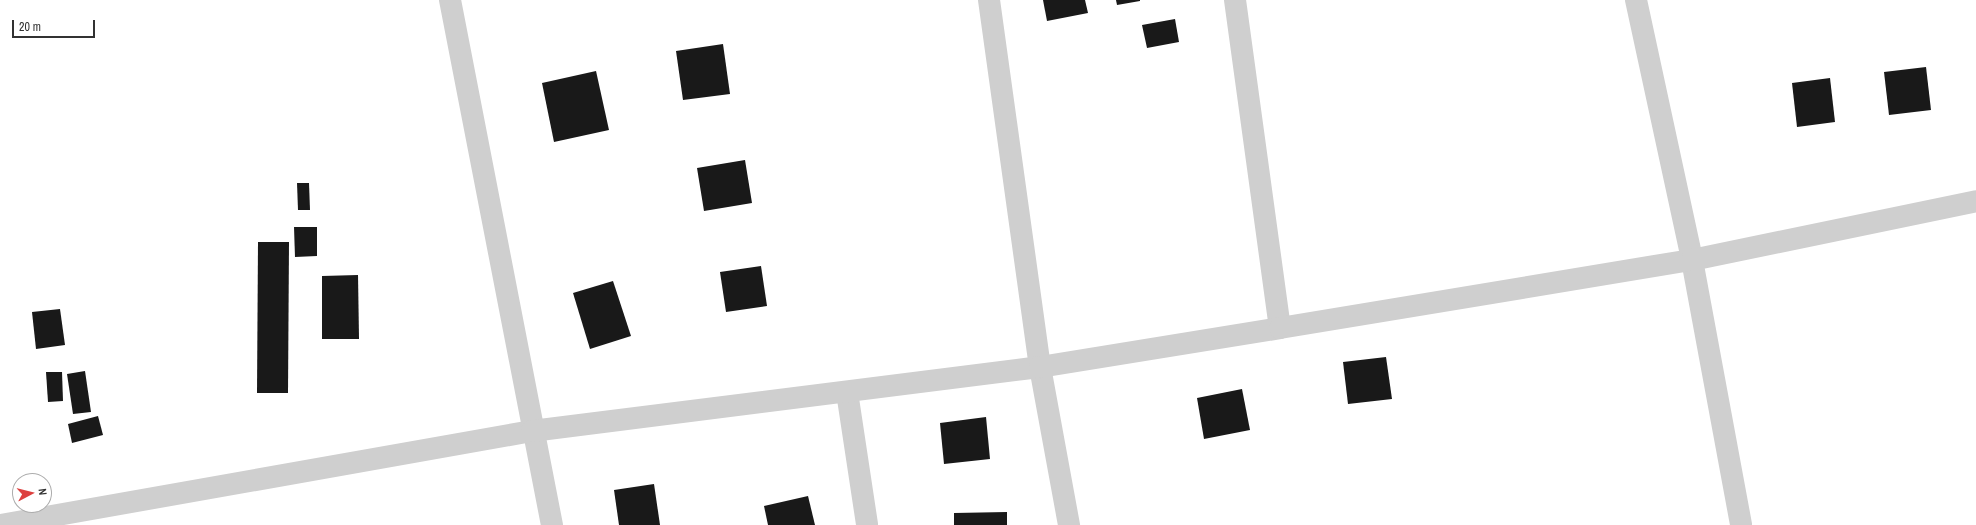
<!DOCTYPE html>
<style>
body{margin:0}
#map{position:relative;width:1976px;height:525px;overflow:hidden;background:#fff;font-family:"Archivo Narrow",sans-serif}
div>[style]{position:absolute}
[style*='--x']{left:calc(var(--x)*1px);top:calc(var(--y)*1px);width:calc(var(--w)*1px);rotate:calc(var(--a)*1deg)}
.building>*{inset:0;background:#191919}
.minor>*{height:22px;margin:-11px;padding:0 11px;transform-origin:11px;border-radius:11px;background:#cfcfcf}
span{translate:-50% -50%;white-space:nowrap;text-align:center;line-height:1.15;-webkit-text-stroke:4px #fff;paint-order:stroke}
.north{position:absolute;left:12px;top:473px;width:40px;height:40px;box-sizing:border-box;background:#fff;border:1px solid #adadad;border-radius:50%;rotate:83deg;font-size:11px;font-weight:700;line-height:16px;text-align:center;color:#323232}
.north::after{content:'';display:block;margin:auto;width:14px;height:18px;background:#dd403f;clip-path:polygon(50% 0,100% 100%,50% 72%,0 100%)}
.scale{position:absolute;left:12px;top:20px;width:83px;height:18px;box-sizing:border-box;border:2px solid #323232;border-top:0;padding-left:5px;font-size:12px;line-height:14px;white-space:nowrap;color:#323232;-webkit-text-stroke:3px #fff;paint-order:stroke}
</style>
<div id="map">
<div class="building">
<div style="clip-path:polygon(1043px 0,1085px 0,1088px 13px,1047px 21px)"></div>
<div style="clip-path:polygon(1116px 0,1140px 0,1140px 1px,1117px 5px)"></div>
<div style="clip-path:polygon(1175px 19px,1179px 42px,1147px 48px,1142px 25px)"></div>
<div style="clip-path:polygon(723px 44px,730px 94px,683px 100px,676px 51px)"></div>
<div style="clip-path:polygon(1926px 67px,1931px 110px,1889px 115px,1884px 72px)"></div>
<div style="clip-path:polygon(596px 71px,609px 130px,554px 142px,542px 83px)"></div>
<div style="clip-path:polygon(1830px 78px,1835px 122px,1797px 127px,1792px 83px)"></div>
<div style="clip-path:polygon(745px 160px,752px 203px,704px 211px,697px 168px)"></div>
<div style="clip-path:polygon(297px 183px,309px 183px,310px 210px,298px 210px)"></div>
<div style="clip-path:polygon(294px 227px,317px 227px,317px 256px,295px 257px)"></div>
<div style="clip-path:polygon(258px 242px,289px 242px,288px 393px,257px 393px)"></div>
<div style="clip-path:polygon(761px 266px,767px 306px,726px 312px,720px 272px)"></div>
<div style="clip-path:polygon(358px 275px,359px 339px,322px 339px,322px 276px)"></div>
<div style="clip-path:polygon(613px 281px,631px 336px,590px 349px,573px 293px)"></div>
<div style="clip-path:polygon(60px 309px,65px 345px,36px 349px,32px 312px)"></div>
<div style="clip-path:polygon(1386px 357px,1392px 399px,1348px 404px,1343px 362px)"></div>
<div style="clip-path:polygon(85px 371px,91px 412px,73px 414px,67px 374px)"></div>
<div style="clip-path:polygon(46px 372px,62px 372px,63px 401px,48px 402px)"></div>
<div style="clip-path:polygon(1242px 389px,1250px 430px,1204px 439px,1197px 398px)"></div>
<div style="clip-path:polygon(98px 416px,103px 435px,72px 443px,68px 424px)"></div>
<div style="clip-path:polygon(986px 417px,990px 459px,944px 464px,940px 423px)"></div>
<div style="clip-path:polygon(654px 484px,660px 525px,619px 525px,614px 490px)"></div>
<div style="clip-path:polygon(808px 496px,815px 525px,768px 525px,764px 506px)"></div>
<div style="clip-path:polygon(1007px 512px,1007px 525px,954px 525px,954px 513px)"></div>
</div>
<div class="minor">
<div style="--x:450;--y:0;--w:535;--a:79.01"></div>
<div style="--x:989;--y:0;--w:371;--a:82.1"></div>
<div style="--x:1040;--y:367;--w:161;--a:79.6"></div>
<div style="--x:1235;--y:0;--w:331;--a:82.2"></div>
<div style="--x:1636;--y:0;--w:266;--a:77.8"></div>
<div style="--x:1692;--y:260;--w:269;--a:79.5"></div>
<div style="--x:847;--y:392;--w:134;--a:81.4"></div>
<div style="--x:1;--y:525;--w:539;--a:-10.04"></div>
<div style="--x:532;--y:431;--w:512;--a:-7.18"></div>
<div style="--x:1040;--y:367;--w:243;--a:-9.2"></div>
<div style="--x:1280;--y:328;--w:418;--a:-9.4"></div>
<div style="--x:1692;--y:260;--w:290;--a:-11.7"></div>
</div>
<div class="north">N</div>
<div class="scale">20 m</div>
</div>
